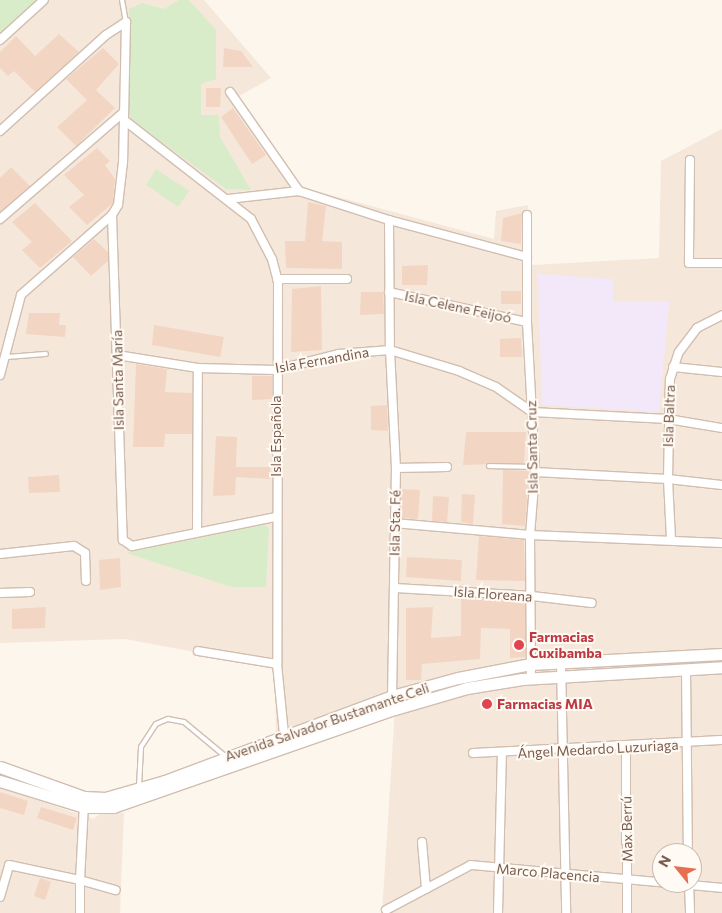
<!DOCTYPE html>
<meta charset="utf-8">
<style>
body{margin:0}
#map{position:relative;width:722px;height:913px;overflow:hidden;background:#fdf6ec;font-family:Commissioner,sans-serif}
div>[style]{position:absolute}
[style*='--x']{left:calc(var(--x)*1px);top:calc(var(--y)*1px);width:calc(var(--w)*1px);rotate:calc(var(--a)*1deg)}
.residential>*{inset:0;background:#f5e8da}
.education>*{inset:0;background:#f3e8fa}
.green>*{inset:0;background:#d8ecc9}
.building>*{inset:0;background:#f3d5c3}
.roads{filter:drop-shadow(1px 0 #d1beb0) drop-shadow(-1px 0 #d1beb0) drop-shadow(0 1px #d1beb0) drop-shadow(0 -1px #d1beb0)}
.lane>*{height:4px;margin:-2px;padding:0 2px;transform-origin:2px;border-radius:2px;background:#fff}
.street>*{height:8px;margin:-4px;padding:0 4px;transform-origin:4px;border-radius:4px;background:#fff}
.secondary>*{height:11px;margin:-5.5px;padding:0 5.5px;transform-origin:5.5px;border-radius:5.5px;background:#fff}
.dots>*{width:14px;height:14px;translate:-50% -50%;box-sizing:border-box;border:2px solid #fffaf3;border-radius:50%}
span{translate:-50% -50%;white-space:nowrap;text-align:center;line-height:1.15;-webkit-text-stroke:4px #fffaf3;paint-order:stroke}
.street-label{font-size:14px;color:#7a5c4d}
.health-label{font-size:14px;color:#be3a42;font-weight:700}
.left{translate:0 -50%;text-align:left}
.north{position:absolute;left:652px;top:843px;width:50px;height:50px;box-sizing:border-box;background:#fffaf3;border:1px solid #cabbb1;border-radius:50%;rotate:299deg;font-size:14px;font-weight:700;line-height:20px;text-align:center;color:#7a5c4d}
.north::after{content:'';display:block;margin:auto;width:18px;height:22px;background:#e76f51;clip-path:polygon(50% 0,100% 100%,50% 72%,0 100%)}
</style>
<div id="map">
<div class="residential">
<div style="clip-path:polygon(evenodd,44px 0,204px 0,271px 78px,234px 99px,297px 186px,494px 239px,496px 211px,528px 205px,532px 265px,659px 258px,661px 161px,722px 129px,722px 913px,382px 913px,395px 709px,276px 746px,275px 667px,125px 639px,0 643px,0 41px,44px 0,662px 853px,692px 853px,692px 883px,662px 883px,662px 853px)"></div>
<div style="clip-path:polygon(0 787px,93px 819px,101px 813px,124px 813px,120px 913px,0 913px)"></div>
</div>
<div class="education">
<div style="clip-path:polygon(538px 274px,613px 279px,613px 301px,669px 302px,659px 412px,542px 405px)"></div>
</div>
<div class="green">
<div style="clip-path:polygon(0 0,44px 0,0 40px)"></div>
<div style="clip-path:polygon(179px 0,189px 0,216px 30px,216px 79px,201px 84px,201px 115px,219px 115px,220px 137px,251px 190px,226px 189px,126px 116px,129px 9px,142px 3px,164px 9px)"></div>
<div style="clip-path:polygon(156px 169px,189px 191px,178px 207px,146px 185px)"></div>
<div style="clip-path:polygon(264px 525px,269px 528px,266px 587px,232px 587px,126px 553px)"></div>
</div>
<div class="building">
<div style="clip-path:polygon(59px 34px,79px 52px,35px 92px,14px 71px,8px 76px,0 68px,0 52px,16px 36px,35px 56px)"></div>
<div style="clip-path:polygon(103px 48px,119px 64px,96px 90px,115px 108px,76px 146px,57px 127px,87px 100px,66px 79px)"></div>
<div style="clip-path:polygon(224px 48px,241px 51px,253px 67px,223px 67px)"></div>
<div style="clip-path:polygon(206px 88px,221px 88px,220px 107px,206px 107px)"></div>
<div style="clip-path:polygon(233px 108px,266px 155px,252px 164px,221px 117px)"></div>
<div style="clip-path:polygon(97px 148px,110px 161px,105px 165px,115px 179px,113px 203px,87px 225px,69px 207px,84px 195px,64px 175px)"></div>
<div style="clip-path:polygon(11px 167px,30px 186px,0 212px,0 178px)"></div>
<div style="clip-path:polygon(308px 202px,326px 206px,322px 241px,342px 242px,342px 269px,286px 268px,285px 241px,305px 241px)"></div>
<div style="clip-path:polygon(35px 203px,72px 241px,40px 268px,22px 250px,32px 242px,12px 222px)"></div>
<div style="clip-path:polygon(522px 213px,521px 244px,501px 241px,503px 218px)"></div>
<div style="clip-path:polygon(94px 239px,108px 252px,108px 261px,91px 276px,73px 257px)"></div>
<div style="clip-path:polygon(428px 265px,427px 285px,402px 285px,402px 266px)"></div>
<div style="clip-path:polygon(321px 286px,322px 350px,291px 352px,292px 289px)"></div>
<div style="clip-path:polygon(501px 291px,521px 291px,521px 304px,501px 304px)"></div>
<div style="clip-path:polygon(361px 292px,383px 292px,384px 314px,360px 315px)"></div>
<div style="clip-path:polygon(29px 313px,60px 313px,59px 325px,66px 325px,65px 337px,26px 334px)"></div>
<div style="clip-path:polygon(154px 325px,224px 337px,220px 357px,152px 345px)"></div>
<div style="clip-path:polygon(521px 338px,522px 357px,500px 357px,500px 339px)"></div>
<div style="clip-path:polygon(136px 364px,167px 369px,165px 392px,192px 393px,192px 434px,165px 434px,164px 447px,133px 447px)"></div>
<div style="clip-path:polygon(252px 376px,272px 376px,272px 399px,252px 400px)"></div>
<div style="clip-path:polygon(387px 405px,388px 431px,371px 430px,371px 406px)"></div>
<div style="clip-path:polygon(466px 432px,526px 432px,524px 463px,463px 465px)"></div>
<div style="clip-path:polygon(216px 436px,237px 437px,236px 467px,270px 467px,270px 479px,236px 477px,235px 495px,213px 496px)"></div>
<div style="clip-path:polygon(503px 470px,529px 471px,525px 526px,502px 524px)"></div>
<div style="clip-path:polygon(59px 475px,60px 492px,29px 493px,28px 477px)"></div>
<div style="clip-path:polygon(401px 489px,420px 490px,418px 519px,401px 518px)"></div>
<div style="clip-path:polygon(462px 494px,475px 495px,473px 524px,461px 522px)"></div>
<div style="clip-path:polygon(433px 496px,449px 497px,447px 522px,432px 521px)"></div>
<div style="clip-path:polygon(479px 536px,524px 540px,525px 581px,476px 580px)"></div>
<div style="clip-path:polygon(407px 557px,462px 560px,461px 581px,406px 577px)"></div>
<div style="clip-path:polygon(120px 558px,121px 587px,100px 590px,99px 560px)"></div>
<div style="clip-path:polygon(461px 598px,525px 601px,525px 657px,510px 658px,510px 629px,481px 628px,480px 659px,422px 664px,421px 680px,406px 680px,406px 608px,433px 607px,431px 638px,461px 636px)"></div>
<div style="clip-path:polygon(46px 607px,45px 628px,12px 629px,12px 609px)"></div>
<div style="clip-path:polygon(0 792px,28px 801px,24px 815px,0 808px)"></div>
<div style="clip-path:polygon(41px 807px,77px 818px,73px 830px,37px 818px)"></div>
<div style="clip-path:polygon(40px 878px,51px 882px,45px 900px,34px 896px)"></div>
</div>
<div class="roads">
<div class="lane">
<div style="--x:122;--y:0;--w:22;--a:80"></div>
<div style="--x:6;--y:357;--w:40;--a:-4.3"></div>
<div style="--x:489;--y:466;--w:45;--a:1.3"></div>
<div style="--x:139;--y:787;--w:40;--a:-87.1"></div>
<div style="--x:141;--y:747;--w:27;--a:-57"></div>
<div style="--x:156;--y:724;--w:13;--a:-23"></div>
<div style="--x:168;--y:719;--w:16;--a:11"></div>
<div style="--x:184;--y:722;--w:53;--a:39.7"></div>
</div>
<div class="street">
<div style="--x:0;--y:40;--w:59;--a:-42.3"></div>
<div style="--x:230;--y:92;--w:121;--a:55.1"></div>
<div style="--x:124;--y:120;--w:161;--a:37.9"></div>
<div style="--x:251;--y:219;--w:45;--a:62.3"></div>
<div style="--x:272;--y:259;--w:24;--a:75"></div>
<div style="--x:278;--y:282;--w:382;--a:90.1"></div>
<div style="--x:277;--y:664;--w:70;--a:84.3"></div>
<div style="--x:0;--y:131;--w:143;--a:-42.2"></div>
<div style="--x:106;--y:35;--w:24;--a:-33"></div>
<div style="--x:126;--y:22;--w:140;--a:91.2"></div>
<div style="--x:123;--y:162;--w:43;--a:96.6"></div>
<div style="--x:118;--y:205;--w:12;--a:121"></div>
<div style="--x:112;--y:215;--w:121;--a:138.7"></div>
<div style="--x:21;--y:295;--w:83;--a:104.7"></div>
<div style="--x:690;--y:160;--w:103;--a:90.6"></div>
<div style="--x:689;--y:263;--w:33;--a:0"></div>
<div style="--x:228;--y:199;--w:71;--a:-6.4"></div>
<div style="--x:299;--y:191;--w:95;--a:17.9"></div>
<div style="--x:389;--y:220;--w:143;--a:15"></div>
<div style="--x:112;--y:215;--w:325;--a:88.1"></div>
<div style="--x:123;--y:540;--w:11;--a:34"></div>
<div style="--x:132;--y:546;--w:147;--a:-11.4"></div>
<div style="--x:527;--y:215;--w:107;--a:90"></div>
<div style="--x:527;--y:322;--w:150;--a:86.9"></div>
<div style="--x:535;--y:472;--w:63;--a:94.5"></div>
<div style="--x:530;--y:535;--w:143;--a:89.6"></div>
<div style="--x:0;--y:219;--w:162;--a:-40.8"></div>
<div style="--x:389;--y:220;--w:130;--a:89.6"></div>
<div style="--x:390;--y:350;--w:118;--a:87.1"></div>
<div style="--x:396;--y:468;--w:228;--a:91"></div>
<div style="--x:392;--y:696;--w:13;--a:77"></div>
<div style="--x:277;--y:279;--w:70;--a:0"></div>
<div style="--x:389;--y:292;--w:141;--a:12.3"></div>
<div style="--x:117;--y:355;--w:82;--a:9.1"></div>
<div style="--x:198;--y:368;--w:78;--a:1.5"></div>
<div style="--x:276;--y:370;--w:65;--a:-14.3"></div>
<div style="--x:339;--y:354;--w:51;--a:-4.5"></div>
<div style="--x:390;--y:350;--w:72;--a:16.9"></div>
<div style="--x:459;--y:371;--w:40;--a:23.4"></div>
<div style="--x:496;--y:387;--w:44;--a:34.8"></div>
<div style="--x:532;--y:412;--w:136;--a:2.9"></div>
<div style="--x:668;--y:419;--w:55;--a:9.5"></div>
<div style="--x:673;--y:367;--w:49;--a:5.8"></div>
<div style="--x:396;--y:468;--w:51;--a:-1.1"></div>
<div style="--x:535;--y:472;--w:133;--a:3"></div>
<div style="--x:668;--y:479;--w:54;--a:6.3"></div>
<div style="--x:394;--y:523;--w:137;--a:5"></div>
<div style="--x:530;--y:535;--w:192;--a:2.4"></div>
<div style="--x:197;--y:532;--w:164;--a:-89.7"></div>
<div style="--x:671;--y:539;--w:60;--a:-92.9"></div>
<div style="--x:668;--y:479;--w:100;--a:-88.9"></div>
<div style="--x:670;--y:379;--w:28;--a:-72"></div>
<div style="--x:679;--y:352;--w:30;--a:-53"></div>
<div style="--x:697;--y:328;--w:28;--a:-27"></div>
<div style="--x:0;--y:554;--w:74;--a:-6.2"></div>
<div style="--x:74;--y:546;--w:13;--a:32"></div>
<div style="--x:85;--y:553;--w:28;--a:88"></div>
<div style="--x:395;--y:588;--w:137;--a:3.3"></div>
<div style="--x:532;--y:596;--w:60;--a:6.7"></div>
<div style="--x:0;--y:593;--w:30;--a:-2"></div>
<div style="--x:198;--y:651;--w:80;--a:9.3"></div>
<div style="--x:561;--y:664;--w:249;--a:88.8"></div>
<div style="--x:686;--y:670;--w:183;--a:89.4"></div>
<div style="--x:626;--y:745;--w:168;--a:89.7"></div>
<div style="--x:473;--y:753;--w:249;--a:-3"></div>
<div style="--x:422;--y:842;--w:47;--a:85.1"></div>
<div style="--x:689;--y:883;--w:30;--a:88"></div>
<div style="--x:0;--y:897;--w:33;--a:-74"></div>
<div style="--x:9;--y:865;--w:73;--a:11.9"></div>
<div style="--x:80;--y:880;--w:77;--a:-87"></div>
<div style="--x:386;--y:910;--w:96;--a:-27.9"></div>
<div style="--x:471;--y:865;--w:252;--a:5.2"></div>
<div style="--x:80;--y:913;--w:33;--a:-90"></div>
<div style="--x:80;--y:880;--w:37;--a:16"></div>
<div style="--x:498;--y:913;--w:160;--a:-88.6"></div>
</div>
<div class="secondary">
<div style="--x:0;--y:767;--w:89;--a:19.7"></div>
<div style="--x:84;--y:797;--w:21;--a:3"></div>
<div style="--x:105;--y:798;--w:62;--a:-15.8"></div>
<div style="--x:165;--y:781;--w:242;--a:-20.5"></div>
<div style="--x:392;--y:696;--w:68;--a:-15.3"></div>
<div style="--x:458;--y:678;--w:74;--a:-10.9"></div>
<div style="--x:531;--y:664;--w:191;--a:-3"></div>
<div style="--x:0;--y:781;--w:88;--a:17.2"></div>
<div style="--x:84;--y:807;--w:29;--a:0"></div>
<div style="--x:113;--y:807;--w:299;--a:-19.2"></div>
<div style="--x:395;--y:709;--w:75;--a:-16.3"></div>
<div style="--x:467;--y:688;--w:56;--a:-9.3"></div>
<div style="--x:522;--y:679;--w:200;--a:-3.4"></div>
</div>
</div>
<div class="dots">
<div style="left:519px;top:645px;background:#e0444e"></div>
<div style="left:487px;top:704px;background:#e0444e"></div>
</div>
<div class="street-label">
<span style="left:458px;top:307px;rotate:12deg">Isla Celene Feijoó</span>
<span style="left:322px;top:360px;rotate:-10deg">Isla Fernandina</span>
<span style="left:118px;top:380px;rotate:-91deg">Isla Santa María</span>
<span style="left:669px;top:416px;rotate:-88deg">Isla Baltra</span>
<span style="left:276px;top:436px;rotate:-90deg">Isla Española</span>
<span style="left:532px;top:447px;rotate:-91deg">Isla Santa Cruz</span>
<span style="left:395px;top:523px;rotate:-89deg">Isla Sta. Fé</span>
<span style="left:493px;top:594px;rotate:4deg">Isla Floreana</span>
<span style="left:327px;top:722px;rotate:-19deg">Avenida Salvador Bustamante Celi</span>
<span style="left:598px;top:749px;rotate:-3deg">Ángel Medardo Luzuriaga</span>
<span style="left:627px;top:829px;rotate:-91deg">Max Berrú</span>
<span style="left:548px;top:873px;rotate:5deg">Marco Placencia</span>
</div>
<div class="health-label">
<span class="left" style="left:529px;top:645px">Farmacias<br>Cuxibamba</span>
<span class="left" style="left:497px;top:704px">Farmacias MIA</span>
</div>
<div class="north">N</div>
</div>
